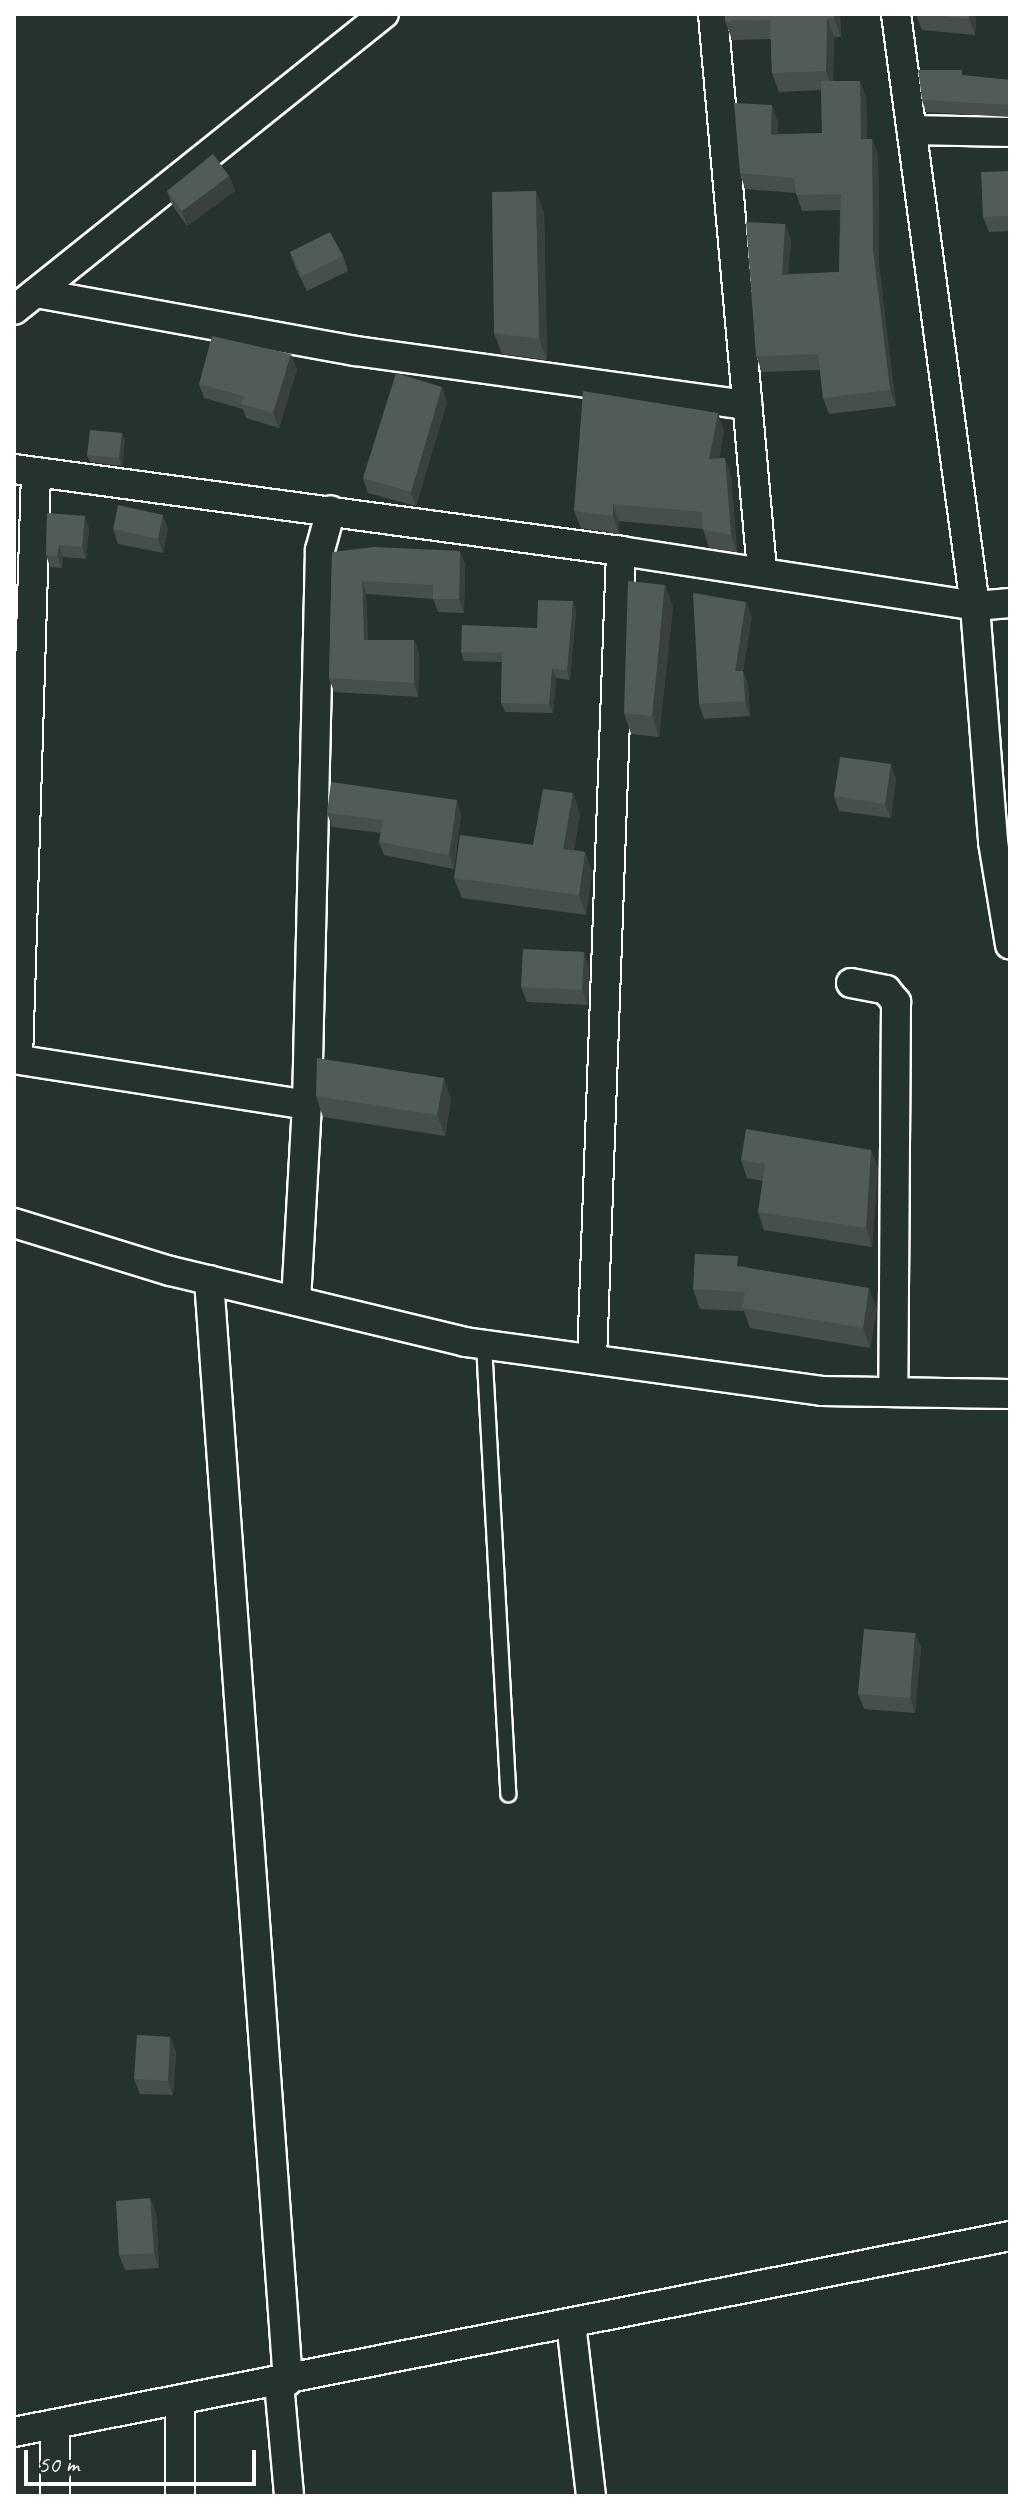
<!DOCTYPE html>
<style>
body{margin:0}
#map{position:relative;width:1024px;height:2510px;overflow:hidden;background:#26332d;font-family:Caveat,sans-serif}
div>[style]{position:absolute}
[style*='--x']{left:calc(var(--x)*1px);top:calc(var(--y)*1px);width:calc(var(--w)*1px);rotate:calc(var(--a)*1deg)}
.roads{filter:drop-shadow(2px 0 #fff) drop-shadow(-2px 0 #fff) drop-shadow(0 2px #fff) drop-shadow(0 -2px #fff)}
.lane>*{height:14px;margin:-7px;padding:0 7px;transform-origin:7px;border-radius:7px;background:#26332d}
.street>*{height:28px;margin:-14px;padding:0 14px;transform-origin:14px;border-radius:14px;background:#26332d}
.wall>*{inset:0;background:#464f4b}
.shaded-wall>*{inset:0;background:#39403d}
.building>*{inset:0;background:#515c57}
span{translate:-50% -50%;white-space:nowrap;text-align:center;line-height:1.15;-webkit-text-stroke:8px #26332d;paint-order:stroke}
.frame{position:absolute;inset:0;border:16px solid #fff;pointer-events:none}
.scale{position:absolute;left:24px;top:2450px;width:232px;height:36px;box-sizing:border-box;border:4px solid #fff;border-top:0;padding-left:10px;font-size:24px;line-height:28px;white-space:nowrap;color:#fff;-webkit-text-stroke:6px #26332d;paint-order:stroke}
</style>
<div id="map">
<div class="roads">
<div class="lane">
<div style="--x:484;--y:1344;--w:451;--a:86.9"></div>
</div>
<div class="street">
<div style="--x:713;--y:14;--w:559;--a:84.97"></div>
<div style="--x:896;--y:14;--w:597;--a:82.4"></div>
<div style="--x:975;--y:606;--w:237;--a:85.6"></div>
<div style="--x:993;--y:842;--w:104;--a:80.6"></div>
<div style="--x:912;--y:130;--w:98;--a:1.2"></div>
<div style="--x:36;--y:293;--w:325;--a:10.3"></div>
<div style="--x:356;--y:351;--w:395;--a:7.9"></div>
<div style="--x:14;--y:310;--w:474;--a:-38.7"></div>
<div style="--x:14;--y:469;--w:613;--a:7.69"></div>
<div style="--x:621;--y:551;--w:358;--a:8.8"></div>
<div style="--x:975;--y:606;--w:35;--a:-5"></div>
<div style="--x:851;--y:983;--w:36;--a:11"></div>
<div style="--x:886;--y:990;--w:16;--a:50"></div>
<div style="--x:896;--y:1002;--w:390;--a:90.4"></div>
<div style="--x:14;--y:1059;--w:297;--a:8.9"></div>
<div style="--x:18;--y:1059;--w:587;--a:-88.24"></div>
<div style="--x:14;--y:1223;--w:163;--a:17.1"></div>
<div style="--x:170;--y:1271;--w:303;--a:13.5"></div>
<div style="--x:465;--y:1342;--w:360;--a:7.8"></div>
<div style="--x:822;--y:1391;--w:188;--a:0.9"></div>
<div style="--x:209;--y:1280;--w:1104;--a:85.9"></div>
<div style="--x:296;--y:1301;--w:196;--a:-86.8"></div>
<div style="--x:307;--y:1105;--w:555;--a:-88.66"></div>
<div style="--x:320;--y:550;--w:41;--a:-74.6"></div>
<div style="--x:592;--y:1359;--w:809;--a:-87.94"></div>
<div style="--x:571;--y:2323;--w:174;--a:83.4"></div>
<div style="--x:279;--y:2383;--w:113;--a:84.9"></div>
<div style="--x:180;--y:2401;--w:95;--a:90"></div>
<div style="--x:14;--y:2432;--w:1015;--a:-11.13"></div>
<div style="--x:55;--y:2496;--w:72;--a:-90"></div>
</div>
</div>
<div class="wall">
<div style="clip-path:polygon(840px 14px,841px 37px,834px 37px,833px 81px,860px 81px,866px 97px,867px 139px,872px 139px,878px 155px,879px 266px,896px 406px,829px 414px,823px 398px,820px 370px,762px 372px,756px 356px,785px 224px,791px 240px,788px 274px,839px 272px,840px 210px,802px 211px,796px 193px,745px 189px,740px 173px,778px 121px,777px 134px,822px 133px,821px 90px,779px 92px,772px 73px,771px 39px,732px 40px,725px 21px)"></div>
<div style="clip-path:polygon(916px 14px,976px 14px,975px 35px,922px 30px)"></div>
<div style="clip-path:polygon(964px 76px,1010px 80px,1010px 117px,926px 112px,922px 100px)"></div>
<div style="clip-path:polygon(1010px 171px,1010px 231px,989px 232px,983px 217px)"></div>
<div style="clip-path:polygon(229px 176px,235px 191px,187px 226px,172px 205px,167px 191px)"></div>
<div style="clip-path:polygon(544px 212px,547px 360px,502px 354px,494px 333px)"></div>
<div style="clip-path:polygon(290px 252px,343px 256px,348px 271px,307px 291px,295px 267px)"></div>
<div style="clip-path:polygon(297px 369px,279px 428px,246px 418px,243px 409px,204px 398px,199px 384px)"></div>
<div style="clip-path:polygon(447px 402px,416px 506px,368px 493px,363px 478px)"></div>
<div style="clip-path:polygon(718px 413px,724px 431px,719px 458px,725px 458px,731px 475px,737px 552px,709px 548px,703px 529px,619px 521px,619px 534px,581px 528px,574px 511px)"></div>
<div style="clip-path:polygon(125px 440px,122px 466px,90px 462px,87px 455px)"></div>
<div style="clip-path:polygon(47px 513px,89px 528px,86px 559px,63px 557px,62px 568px,50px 567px,46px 555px)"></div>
<div style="clip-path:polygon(113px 529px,168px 529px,163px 553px,118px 544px)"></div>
<div style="clip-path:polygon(460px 551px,465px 564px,464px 613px,438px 612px,433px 599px,366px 594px,368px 640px,414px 640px,419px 654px,418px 697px,334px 692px,329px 678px,332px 552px)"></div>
<div style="clip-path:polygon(673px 606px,659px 737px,631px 734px,624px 713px)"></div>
<div style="clip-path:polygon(576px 611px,570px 680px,556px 678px,553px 713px,505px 712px,501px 703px,502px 662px,464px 661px,461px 652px,537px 628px)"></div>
<div style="clip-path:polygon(752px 617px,743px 671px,748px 685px,750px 716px,704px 719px,699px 704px)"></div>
<div style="clip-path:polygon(896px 779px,891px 818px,839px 811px,834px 796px)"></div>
<div style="clip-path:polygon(327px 813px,461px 814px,454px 869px,384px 855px,379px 842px,381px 833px,332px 827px)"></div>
<div style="clip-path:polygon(580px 813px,574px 850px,585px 852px,592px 872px,586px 915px,462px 898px,454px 878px,533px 845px)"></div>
<div style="clip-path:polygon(584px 952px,589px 967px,588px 1005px,527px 1002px,521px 987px)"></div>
<div style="clip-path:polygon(316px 1096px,451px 1099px,445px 1136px,323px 1117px)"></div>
<div style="clip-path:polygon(871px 1150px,878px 1168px,872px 1247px,764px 1230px,758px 1212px,763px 1181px,747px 1178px,741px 1160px)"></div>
<div style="clip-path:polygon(742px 1266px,877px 1308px,870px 1348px,750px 1328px,744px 1311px,700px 1309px,693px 1289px)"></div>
<div style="clip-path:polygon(915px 1633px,921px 1648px,915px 1713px,864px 1709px,858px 1694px)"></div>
<div style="clip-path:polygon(170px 2037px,176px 2052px,173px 2095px,140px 2094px,134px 2079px)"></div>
<div style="clip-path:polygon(150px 2198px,156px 2213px,159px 2268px,125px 2270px,119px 2255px)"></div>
</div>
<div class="shaded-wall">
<div style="clip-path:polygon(834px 14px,840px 14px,841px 37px,834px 18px)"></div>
<div style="clip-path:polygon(969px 14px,976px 14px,975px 35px,969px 19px)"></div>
<div style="clip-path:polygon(827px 18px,834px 37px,833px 90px,826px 71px)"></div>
<div style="clip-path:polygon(860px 81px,866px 97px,867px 155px,861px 139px)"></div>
<div style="clip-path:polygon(772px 105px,778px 121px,777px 151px,771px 135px)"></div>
<div style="clip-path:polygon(872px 139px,878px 155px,879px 266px,896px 406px,890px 390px,873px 250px)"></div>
<div style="clip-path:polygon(229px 176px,235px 191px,187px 226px,182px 211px)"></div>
<div style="clip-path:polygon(536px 191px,544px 212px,547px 360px,539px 339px)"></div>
<div style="clip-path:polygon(785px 224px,791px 240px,787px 291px,782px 275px)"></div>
<div style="clip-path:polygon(291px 354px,297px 369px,279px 428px,273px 413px)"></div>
<div style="clip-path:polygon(442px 387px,447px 402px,416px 506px,411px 492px)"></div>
<div style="clip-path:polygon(718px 413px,724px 431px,716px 476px,709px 459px)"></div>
<div style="clip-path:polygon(122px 433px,125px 440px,122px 466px,119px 458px)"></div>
<div style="clip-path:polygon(725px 458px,731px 475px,737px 552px,731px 535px)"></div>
<div style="clip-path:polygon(613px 504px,619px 521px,619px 534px,613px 516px)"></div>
<div style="clip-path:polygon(163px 515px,168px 529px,163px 553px,158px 539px)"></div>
<div style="clip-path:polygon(85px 516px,89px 528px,86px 559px,82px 547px)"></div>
<div style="clip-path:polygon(59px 545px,63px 557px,62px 568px,57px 556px)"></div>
<div style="clip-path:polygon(460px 551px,465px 564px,464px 613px,459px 599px)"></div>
<div style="clip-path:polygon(362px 581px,366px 594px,369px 654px,364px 640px)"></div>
<div style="clip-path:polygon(665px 585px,673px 606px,659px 737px,652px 716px)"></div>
<div style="clip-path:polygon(573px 601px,576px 611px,570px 680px,567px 670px)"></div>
<div style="clip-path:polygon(746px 602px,752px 617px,741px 686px,735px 671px)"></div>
<div style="clip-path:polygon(414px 640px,419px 654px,418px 697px,414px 683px)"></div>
<div style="clip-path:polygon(552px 669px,556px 678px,553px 713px,549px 704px)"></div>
<div style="clip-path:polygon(743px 671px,748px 685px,750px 716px,745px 701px)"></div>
<div style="clip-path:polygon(891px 764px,896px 779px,891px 818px,885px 804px)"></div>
<div style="clip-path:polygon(573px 793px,580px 813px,571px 869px,563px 849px)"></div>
<div style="clip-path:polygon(457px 800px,461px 814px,454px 869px,449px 855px)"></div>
<div style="clip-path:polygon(585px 852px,592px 872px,586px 915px,579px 895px)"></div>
<div style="clip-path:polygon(584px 952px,589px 967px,588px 1005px,582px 990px)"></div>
<div style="clip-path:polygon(444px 1078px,451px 1099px,445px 1136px,437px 1115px)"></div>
<div style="clip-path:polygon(871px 1150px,878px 1168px,872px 1247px,866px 1228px)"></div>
<div style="clip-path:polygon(869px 1288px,877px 1308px,870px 1348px,863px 1328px)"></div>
<div style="clip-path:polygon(915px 1633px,921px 1648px,915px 1713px,910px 1698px)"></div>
<div style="clip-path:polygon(170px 2037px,176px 2052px,173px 2095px,168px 2081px)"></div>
<div style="clip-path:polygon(150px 2198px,156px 2213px,159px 2268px,154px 2253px)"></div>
</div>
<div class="building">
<div style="clip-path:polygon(725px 14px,834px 14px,834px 18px,827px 18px,826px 71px,772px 73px,770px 20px,725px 21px)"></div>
<div style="clip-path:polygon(920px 14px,969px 14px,969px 19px)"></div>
<div style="clip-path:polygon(918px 70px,962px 70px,962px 75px,1010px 80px,1010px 105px,922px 100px)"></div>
<div style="clip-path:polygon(821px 81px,860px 81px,861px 139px,872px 139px,873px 250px,890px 390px,823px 398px,818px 354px,756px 356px,746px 222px,785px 224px,782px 275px,839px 272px,841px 194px,796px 195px,794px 178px,740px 173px,734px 103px,772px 105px,771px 135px,822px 133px)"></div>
<div style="clip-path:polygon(213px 154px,229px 176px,182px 211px,167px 191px)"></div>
<div style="clip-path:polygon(1010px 171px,1010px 216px,983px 217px,981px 172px)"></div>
<div style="clip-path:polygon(536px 191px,539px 339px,494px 333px,492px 192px)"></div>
<div style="clip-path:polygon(330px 232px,343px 256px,302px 276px,290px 252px)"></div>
<div style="clip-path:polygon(212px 336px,291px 354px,273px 413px,241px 404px,244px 396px,199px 384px)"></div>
<div style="clip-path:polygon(396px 373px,442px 387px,411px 492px,363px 478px)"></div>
<div style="clip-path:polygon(583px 391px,718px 413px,709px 459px,725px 458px,731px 535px,703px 530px,702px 512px,613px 504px,613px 516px,574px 511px)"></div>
<div style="clip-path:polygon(90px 430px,122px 433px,119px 458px,87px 455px)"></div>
<div style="clip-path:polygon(118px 505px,163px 515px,158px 539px,113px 529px)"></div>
<div style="clip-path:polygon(47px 513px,85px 516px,82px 547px,59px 545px,57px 556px,46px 555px)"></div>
<div style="clip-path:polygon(1008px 539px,1010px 539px,1010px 567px)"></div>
<div style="clip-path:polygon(374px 547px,460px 551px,459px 599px,433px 599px,433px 585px,362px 581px,364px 640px,414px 640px,414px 683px,329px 678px,332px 552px)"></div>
<div style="clip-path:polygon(628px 581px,665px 585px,652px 716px,624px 713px)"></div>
<div style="clip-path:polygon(693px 593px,746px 602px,735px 671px,743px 671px,745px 701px,699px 704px)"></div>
<div style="clip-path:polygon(538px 600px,573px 601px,567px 670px,552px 669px,549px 704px,501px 703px,502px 653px,461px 652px,462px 625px,537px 628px)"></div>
<div style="clip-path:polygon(840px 757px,891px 764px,885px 804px,834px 796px)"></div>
<div style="clip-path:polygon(331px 782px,457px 800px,449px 855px,379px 842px,383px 820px,327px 813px)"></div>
<div style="clip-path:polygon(543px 789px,573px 793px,563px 849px,585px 852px,579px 895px,454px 878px,460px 835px,533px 845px)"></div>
<div style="clip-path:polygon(523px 949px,584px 952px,582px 990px,521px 987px)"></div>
<div style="clip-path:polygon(317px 1058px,444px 1078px,437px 1115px,316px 1096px)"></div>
<div style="clip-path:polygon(746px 1129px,871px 1150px,866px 1228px,758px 1212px,765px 1164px,741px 1160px)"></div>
<div style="clip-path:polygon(695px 1254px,738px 1256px,737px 1266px,869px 1288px,863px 1328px,742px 1308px,745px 1292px,693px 1289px)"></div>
<div style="clip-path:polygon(864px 1629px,915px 1633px,910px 1698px,858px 1694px)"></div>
<div style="clip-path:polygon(137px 2035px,170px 2037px,168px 2081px,134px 2079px)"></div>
<div style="clip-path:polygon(150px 2198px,154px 2253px,119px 2255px,116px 2201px)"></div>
</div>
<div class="frame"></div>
<div class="scale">50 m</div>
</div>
